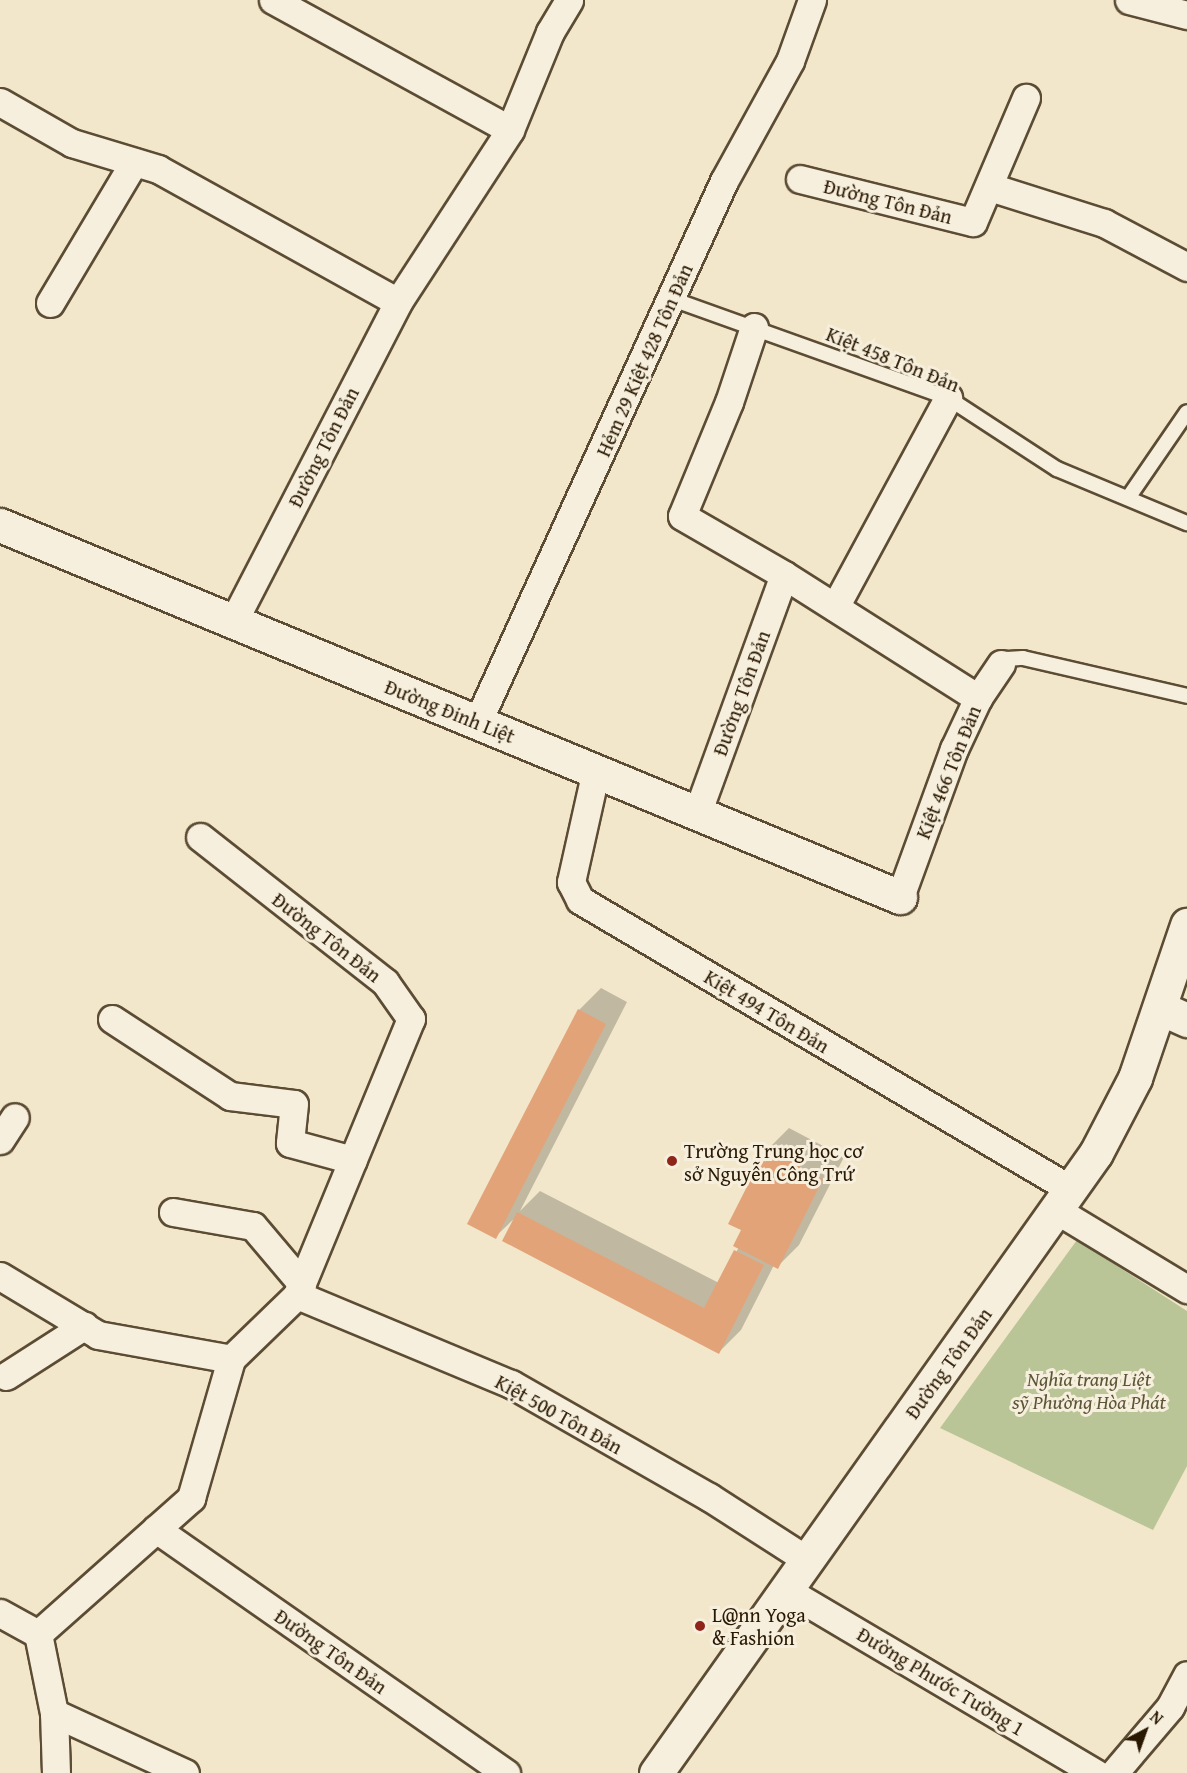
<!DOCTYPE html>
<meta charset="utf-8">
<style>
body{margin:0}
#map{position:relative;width:1187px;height:1773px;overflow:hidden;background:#f2e7ca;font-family:"Gentium Book Plus",serif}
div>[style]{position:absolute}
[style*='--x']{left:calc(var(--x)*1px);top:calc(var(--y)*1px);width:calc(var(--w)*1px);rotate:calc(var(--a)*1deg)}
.green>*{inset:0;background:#bac597}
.shadow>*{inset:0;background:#0003}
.building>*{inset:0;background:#e3a379}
.roads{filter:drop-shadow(2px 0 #5c4c34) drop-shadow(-2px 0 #5c4c34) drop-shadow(0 2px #5c4c34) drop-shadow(0 -2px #5c4c34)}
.service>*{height:14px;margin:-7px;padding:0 7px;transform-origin:7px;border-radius:7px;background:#f7efdd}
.minor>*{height:27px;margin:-13.5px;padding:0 13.5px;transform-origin:13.5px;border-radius:13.5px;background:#f7efdd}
.tertiary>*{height:33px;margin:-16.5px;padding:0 16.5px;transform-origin:16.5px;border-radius:16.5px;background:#f7efdd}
.dots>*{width:16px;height:16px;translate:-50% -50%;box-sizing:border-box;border:3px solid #f7efdd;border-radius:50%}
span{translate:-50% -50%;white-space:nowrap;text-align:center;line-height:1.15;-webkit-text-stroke:6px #f7efdd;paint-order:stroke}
.street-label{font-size:20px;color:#2a1902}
.poi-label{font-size:20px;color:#2a1902}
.left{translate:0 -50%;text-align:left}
.park-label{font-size:20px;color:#5c5536;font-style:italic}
.north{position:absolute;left:1115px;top:1701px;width:60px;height:60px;-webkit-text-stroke:4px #f7efdd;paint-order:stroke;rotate:41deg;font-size:16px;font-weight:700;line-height:24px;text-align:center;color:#2a1902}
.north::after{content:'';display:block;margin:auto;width:21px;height:27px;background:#2a1902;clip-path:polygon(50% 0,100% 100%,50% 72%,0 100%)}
</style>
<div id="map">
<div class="green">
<div style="clip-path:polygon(1077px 1240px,1187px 1311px,1187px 1466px,1153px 1530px,940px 1428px)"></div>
</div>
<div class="shadow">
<div style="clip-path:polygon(601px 988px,627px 1002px,520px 1211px,540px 1191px,719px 1283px,739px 1247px,767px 1150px,789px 1128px,844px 1157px,799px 1245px,777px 1267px,774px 1265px,741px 1330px,719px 1352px,516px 1217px,495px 1237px,579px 1010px)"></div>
</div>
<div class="building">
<div style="clip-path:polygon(578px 1009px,606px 1024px,496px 1239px,467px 1224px)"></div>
<div style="clip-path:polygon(766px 1149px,823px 1179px,778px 1269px,733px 1246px,741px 1230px,728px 1224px)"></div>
<div style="clip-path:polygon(517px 1212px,704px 1308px,734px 1250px,764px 1265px,719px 1354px,502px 1241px)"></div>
</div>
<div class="roads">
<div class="service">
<div style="--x:672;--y:299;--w:293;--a:19.7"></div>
<div style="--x:948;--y:398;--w:130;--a:33.1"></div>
<div style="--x:1057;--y:469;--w:141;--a:22.6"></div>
<div style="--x:1128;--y:498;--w:104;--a:-55.5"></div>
<div style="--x:1001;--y:664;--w:8;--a:-40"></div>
<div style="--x:1007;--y:659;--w:16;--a:-4"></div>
<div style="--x:1023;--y:658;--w:168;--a:13"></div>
</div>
<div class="minor">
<div style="--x:273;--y:0;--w:270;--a:28.7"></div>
<div style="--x:1129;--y:0;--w:60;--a:14.5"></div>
<div style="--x:0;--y:102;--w:83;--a:29.7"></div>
<div style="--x:72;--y:143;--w:90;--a:16.8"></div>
<div style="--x:158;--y:169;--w:274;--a:29"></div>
<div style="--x:800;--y:179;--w:178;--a:14"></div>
<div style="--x:973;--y:222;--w:135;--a:-66.9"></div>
<div style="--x:990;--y:187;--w:120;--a:17.5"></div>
<div style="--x:1104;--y:223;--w:94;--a:27.9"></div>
<div style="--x:50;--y:303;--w:164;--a:-59.2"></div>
<div style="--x:754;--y:327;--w:79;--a:108.4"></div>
<div style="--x:729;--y:402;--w:123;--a:112.4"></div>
<div style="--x:682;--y:516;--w:118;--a:30"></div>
<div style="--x:784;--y:575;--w:230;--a:32.4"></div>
<div style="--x:835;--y:607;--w:238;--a:-61.6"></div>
<div style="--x:232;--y:624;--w:362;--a:-62.7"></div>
<div style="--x:398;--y:302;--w:205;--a:-56.9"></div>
<div style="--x:510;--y:130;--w:106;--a:-67.8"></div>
<div style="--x:550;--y:32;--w:37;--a:-59"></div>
<div style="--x:478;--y:721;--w:593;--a:-65.51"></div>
<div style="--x:724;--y:181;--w:137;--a:-61.2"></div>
<div style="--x:790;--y:61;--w:65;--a:-70.2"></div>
<div style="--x:596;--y:770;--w:115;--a:102.6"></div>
<div style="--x:571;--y:882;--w:20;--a:63"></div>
<div style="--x:580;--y:900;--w:571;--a:30.52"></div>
<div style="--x:698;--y:811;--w:251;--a:-70"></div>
<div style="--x:900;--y:897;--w:158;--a:-70"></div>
<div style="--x:954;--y:749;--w:56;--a:-64.8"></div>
<div style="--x:978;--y:698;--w:41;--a:-55.9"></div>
<div style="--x:112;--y:1019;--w:141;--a:33.1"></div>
<div style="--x:230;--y:1096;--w:64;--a:7.1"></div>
<div style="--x:294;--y:1104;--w:39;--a:96"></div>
<div style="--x:290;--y:1143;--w:65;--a:15.1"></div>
<div style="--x:0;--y:1140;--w:27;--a:-57"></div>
<div style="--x:1058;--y:1211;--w:151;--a:31.2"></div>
<div style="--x:173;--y:1212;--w:81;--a:9.9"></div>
<div style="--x:253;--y:1226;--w:76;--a:49.8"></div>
<div style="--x:0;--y:1276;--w:114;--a:31"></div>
<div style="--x:98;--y:1335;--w:135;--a:10.2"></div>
<div style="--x:297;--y:1295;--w:232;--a:22.6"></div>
<div style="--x:511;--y:1384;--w:228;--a:29.7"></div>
<div style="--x:709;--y:1497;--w:117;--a:32.7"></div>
<div style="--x:6;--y:1376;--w:93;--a:-32.7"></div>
<div style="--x:156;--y:1529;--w:427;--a:34.9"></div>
<div style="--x:786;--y:1590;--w:360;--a:30.6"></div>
<div style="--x:0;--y:1613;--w:43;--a:28.9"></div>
<div style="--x:54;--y:1713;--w:144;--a:24.6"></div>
<div style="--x:56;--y:1773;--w:60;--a:-91.9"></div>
<div style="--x:54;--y:1713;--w:81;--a:-101.4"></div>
<div style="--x:38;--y:1634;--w:205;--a:-41.6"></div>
<div style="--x:191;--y:1498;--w:145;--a:-73.9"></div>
<div style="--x:231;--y:1359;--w:92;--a:-44.1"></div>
<div style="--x:297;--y:1295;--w:299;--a:-67.6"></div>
<div style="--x:411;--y:1019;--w:45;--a:-125.1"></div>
<div style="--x:385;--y:982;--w:235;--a:-141.9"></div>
<div style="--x:1114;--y:1773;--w:87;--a:-49.7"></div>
<div style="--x:1170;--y:1707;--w:36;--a:-62"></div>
</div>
<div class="tertiary">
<div style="--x:0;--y:525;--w:974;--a:22.46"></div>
<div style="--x:1160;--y:1008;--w:30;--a:24"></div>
<div style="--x:656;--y:1773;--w:760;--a:-54.64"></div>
<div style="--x:1096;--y:1153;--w:85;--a:-62.5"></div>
<div style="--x:1135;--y:1078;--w:162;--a:-71.2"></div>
</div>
</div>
<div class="dots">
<div style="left:672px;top:1161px;background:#8f2418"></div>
<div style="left:700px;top:1626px;background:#8f2418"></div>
</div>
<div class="street-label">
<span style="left:888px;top:201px;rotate:14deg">Đường Tôn Đản</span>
<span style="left:893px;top:359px;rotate:22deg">Kiệt 458 Tôn Đản</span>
<span style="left:644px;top:360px;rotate:-66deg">Hẻm 29 Kiệt 428 Tôn Đản</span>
<span style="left:323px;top:447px;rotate:-63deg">Đường Tôn Đản</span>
<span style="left:741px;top:693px;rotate:-70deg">Đường Tôn Đản</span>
<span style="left:450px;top:711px;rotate:22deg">Đường Đinh Liệt</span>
<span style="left:948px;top:772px;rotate:-68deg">Kiệt 466 Tôn Đản</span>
<span style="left:327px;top:937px;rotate:38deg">Đường Tôn Đản</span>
<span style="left:767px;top:1011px;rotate:31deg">Kiệt 494 Tôn Đản</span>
<span style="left:948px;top:1363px;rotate:-54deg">Đường Tôn Đản</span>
<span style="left:559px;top:1414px;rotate:29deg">Kiệt 500 Tôn Đản</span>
<span style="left:331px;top:1651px;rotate:35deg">Đường Tôn Đản</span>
<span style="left:941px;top:1681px;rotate:31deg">Đường Phước Tường 1</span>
</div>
<div class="poi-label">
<span class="left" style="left:684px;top:1162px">Trường Trung học cơ<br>sở Nguyễn Công Trứ</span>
<span class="left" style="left:712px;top:1626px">L@nn Yoga<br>&amp; Fashion</span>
</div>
<div class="park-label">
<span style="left:1089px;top:1390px">Nghĩa trang Liệt<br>sỹ Phường Hòa Phát</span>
</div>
<div class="north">N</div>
</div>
